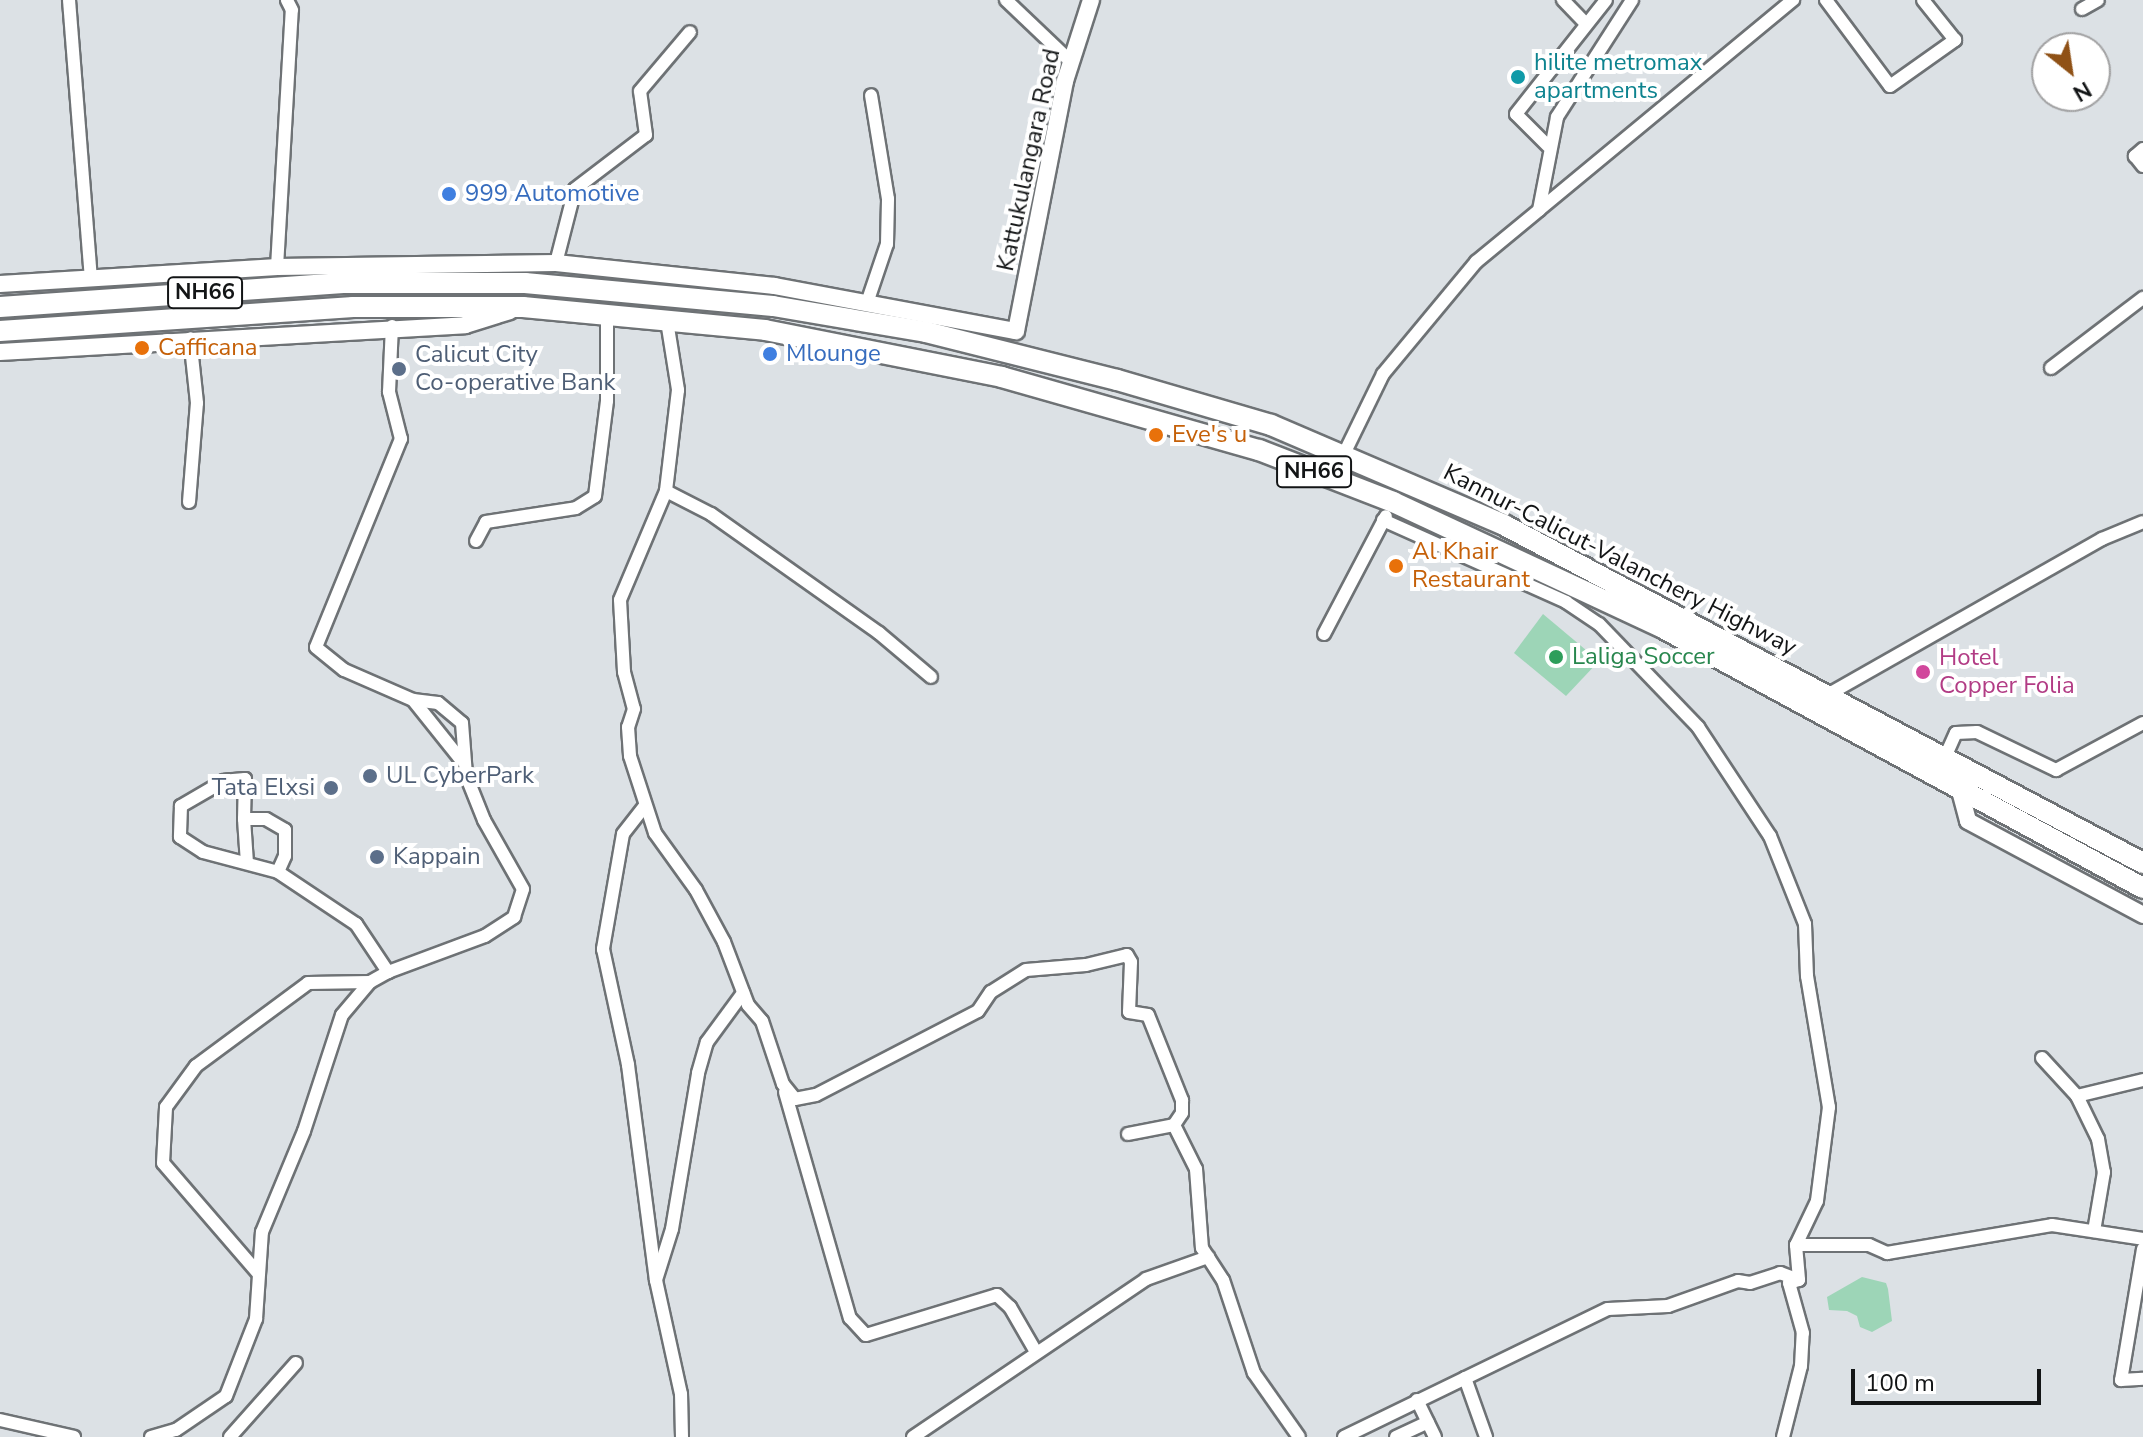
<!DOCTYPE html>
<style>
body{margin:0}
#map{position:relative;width:2143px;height:1437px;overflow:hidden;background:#dce1e5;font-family:"Nunito Sans",sans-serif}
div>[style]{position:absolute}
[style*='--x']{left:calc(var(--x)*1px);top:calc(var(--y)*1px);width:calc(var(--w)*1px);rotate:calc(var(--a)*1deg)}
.green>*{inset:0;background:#9dd5b7}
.roads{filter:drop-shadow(2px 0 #6e7275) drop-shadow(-2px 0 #6e7275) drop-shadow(0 2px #6e7275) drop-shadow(0 -2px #6e7275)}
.minor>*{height:12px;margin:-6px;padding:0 6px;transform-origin:6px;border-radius:6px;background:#fff}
.tertiary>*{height:16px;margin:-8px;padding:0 8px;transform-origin:8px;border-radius:8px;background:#fff}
.trunk>*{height:20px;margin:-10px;padding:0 10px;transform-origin:10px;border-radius:10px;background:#fff}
.dots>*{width:22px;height:22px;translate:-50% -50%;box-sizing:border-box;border:4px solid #fff;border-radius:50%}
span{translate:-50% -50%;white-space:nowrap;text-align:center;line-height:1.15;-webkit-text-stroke:8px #fff;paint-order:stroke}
.shield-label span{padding:2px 6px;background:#fff;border:2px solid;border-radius:6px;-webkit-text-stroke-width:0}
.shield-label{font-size:22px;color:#131516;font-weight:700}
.culture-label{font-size:24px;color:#0d838f}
.left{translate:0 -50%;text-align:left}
.street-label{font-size:24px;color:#131516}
.shop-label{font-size:24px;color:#366cbe}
.food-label{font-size:24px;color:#c56008}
.service-label{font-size:24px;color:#4e5e75}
.right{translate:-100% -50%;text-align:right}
.leisure-label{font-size:24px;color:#27864d}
.hotel-label{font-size:24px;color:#b23c85}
.north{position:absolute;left:2031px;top:32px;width:80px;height:80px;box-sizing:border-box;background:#fff;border:2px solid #a1a1a2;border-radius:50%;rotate:150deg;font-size:22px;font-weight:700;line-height:32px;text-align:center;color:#131516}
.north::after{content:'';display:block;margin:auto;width:28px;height:36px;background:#8f5116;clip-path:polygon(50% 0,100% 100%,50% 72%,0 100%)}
.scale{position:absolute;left:1851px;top:1369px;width:190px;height:36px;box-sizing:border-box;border:4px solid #131516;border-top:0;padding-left:10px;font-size:24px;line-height:28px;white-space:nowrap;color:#131516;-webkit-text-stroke:6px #fff;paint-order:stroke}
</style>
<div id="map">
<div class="green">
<div style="clip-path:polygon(1543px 614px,1599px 661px,1566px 696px,1514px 653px)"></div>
<div style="clip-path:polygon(1862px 1277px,1886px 1283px,1888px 1289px,1892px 1321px,1872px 1332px,1860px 1327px,1857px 1316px,1847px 1311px,1829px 1310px,1827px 1297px)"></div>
</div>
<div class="roads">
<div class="minor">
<div style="--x:69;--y:0;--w:278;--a:85.5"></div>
<div style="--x:1006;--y:0;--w:90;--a:43.6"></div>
<div style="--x:1563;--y:0;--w:32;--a:46"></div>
<div style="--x:1826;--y:0;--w:107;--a:53.3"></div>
<div style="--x:1890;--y:86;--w:80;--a:-35.3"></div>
<div style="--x:1955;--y:40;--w:51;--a:-128.7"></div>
<div style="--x:2082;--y:9;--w:18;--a:-29"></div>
<div style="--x:1548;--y:146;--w:45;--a:-135"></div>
<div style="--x:1516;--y:114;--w:145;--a:-51.7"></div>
<div style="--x:2143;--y:149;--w:11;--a:139"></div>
<div style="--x:2135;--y:156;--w:13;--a:51"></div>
<div style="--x:1539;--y:210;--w:330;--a:-39.6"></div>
<div style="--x:556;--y:263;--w:76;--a:-75.6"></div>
<div style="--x:575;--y:189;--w:89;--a:-37.3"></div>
<div style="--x:646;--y:135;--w:44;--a:-97.8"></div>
<div style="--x:640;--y:91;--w:77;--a:-49.7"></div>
<div style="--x:277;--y:267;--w:257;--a:-86.7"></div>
<div style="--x:292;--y:10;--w:11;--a:-117"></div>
<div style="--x:868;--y:300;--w:59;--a:-71.3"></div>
<div style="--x:887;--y:244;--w:45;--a:-88.7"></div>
<div style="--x:888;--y:199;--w:105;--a:-99.3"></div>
<div style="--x:667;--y:321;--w:70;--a:80.9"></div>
<div style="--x:678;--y:390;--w:102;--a:96.8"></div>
<div style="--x:666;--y:491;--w:118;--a:112.9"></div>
<div style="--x:620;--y:600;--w:72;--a:86.8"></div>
<div style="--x:624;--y:672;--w:38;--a:75"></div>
<div style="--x:634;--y:709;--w:19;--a:108"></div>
<div style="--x:628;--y:727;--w:29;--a:86"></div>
<div style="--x:630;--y:756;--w:81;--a:72"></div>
<div style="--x:655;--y:833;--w:70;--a:54.3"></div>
<div style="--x:696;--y:890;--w:59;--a:61.7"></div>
<div style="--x:724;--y:942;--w:67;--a:69.1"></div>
<div style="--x:748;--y:1005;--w:21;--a:49"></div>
<div style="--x:762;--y:1021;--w:66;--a:71.6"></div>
<div style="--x:783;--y:1084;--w:19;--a:51"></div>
<div style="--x:795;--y:1099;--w:21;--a:-11"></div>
<div style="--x:816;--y:1095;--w:182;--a:-27.4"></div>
<div style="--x:978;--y:1011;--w:23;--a:-56"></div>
<div style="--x:991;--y:992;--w:41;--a:-32.2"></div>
<div style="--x:1026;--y:970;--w:60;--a:-4.8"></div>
<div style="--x:1086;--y:965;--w:42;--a:-13.7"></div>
<div style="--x:1127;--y:955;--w:8;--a:60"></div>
<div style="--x:1131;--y:962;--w:50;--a:92.3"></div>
<div style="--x:1129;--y:1012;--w:19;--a:9"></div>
<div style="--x:1148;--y:1015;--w:92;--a:68.2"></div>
<div style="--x:1182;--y:1100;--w:13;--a:90"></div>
<div style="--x:1182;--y:1113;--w:14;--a:124"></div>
<div style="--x:1174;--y:1125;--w:49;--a:63.4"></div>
<div style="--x:1196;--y:1169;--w:79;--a:85.7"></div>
<div style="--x:1202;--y:1248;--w:38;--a:57"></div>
<div style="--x:1223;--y:1280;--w:98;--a:71.6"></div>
<div style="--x:1254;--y:1373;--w:78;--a:54.9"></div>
<div style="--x:2051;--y:368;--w:116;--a:-37.3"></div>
<div style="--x:1343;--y:456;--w:91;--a:-64"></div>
<div style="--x:1383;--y:374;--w:146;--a:-50.3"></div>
<div style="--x:1476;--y:262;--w:82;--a:-39.5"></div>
<div style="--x:1539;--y:210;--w:95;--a:-79"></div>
<div style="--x:1557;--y:117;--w:139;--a:-57.3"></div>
<div style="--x:666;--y:491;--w:51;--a:27.1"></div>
<div style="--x:711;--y:514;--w:206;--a:35.3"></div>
<div style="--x:879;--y:633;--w:68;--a:40.2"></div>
<div style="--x:189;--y:502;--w:99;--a:-85.4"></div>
<div style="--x:197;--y:403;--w:65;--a:-96.1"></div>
<div style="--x:1383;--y:520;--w:201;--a:24.1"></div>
<div style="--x:1566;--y:602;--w:40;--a:34"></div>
<div style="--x:1599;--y:624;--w:143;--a:46.1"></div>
<div style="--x:1698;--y:727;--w:131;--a:56.6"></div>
<div style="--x:1770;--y:836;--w:95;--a:68.3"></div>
<div style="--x:1805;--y:924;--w:52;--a:87.8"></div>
<div style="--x:1807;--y:976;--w:133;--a:80.5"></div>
<div style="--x:1829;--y:1107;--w:95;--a:97.3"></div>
<div style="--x:1817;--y:1201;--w:49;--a:115.5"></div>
<div style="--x:1796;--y:1245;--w:35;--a:85"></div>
<div style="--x:476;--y:541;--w:21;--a:-62"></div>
<div style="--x:486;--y:522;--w:91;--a:-8.8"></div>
<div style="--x:576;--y:508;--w:22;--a:-32"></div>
<div style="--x:595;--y:496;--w:96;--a:-82.8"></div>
<div style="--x:607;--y:401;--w:86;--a:-90"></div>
<div style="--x:1324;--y:634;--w:133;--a:-62.3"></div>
<div style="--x:1829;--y:694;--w:314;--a:-29.6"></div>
<div style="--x:2102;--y:539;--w:44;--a:-22.5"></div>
<div style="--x:413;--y:700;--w:77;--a:51.3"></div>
<div style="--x:1946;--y:755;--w:24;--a:-66"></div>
<div style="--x:1956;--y:733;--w:21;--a:-3"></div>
<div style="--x:1977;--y:732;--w:88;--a:25.7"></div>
<div style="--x:2056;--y:770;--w:99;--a:-28.4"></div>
<div style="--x:644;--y:807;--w:34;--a:128"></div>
<div style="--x:623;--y:834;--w:117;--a:99.9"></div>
<div style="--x:603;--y:949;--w:119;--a:77.8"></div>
<div style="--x:628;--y:1065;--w:217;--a:82.6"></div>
<div style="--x:244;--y:819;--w:40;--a:-88.6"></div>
<div style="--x:245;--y:779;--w:21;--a:175"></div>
<div style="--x:224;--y:781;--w:50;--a:149.8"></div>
<div style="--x:181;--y:806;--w:31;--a:92"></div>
<div style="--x:180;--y:837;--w:27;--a:33"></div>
<div style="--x:203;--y:852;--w:78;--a:14.9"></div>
<div style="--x:278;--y:872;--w:94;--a:33.7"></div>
<div style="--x:356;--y:924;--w:58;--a:56.3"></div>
<div style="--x:388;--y:972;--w:103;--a:-20.4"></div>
<div style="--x:485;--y:936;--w:35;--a:-33"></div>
<div style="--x:514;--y:917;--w:29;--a:-72"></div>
<div style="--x:523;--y:889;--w:79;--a:-119.5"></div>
<div style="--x:484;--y:820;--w:48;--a:-111.8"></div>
<div style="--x:466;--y:775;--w:52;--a:-94.4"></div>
<div style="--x:462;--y:723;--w:31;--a:-140"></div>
<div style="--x:438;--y:703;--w:25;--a:-173"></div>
<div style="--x:413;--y:700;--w:75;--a:-156.5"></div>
<div style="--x:344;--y:670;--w:36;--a:-141"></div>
<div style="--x:316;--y:647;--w:225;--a:-67.8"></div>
<div style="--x:401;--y:439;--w:49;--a:-104.3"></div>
<div style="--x:389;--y:392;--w:66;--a:-87.4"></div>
<div style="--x:247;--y:863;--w:44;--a:-93.9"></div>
<div style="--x:244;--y:819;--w:22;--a:0"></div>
<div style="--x:266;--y:819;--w:22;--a:30"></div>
<div style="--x:285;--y:830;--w:26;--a:90"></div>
<div style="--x:285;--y:856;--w:17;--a:114"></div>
<div style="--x:2042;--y:1058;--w:52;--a:47.4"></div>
<div style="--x:2077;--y:1096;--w:48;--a:64"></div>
<div style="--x:2098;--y:1139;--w:34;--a:80"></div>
<div style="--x:2104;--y:1172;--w:60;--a:99.6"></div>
<div style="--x:785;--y:1092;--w:235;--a:74"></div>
<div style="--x:850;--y:1318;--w:23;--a:47"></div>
<div style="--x:866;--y:1335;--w:137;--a:-17"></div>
<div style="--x:997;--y:1295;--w:18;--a:43"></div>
<div style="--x:1010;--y:1307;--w:52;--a:60"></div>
<div style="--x:2077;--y:1096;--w:68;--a:-13.6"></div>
<div style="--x:1128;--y:1134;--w:47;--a:-11.1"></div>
<div style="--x:1796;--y:1245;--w:73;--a:0"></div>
<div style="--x:1869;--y:1245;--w:20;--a:24"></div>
<div style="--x:1887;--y:1253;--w:167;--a:-9.6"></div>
<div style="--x:2052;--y:1225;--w:92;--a:8.7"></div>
<div style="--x:2143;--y:1249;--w:133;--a:99.5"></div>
<div style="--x:2121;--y:1380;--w:22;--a:-3"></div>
<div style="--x:258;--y:1273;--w:145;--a:-130.8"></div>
<div style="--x:163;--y:1163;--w:56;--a:-86.9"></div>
<div style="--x:166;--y:1107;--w:51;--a:-53.8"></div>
<div style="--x:196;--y:1066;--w:139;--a:-36.5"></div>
<div style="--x:308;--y:983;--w:62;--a:-0.9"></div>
<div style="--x:1465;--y:1378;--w:63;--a:70.4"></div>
<div style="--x:1417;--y:1400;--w:41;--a:64.1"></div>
<div style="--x:0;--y:1420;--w:76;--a:12.9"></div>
<div style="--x:151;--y:1437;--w:26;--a:-16"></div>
<div style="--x:176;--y:1430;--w:60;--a:-34.2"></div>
<div style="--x:226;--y:1396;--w:83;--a:-68.7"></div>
<div style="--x:256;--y:1319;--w:87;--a:-86.1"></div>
<div style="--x:262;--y:1232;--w:109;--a:-67.4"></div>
<div style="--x:304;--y:1131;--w:122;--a:-71.9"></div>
<div style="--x:342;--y:1015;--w:43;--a:-49.7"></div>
<div style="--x:370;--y:982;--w:21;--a:-29"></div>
<div style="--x:230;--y:1437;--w:99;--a:-48.3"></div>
<div style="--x:682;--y:1437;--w:43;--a:-91.3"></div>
<div style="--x:681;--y:1394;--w:117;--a:-102.4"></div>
<div style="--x:656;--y:1280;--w:53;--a:-72.6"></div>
<div style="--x:672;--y:1229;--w:158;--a:-80.5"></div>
<div style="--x:698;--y:1073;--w:32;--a:-74"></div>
<div style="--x:707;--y:1042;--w:61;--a:-53.7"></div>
<div style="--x:913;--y:1437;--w:282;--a:-34.1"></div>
<div style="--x:1146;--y:1279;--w:66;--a:-19.5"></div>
<div style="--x:1344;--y:1437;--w:293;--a:-25.9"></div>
<div style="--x:1608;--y:1309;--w:60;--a:-2.9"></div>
<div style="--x:1668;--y:1306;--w:74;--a:-19.7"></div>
<div style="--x:1738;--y:1281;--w:12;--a:9"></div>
<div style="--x:1750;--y:1283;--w:32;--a:-18"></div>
<div style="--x:1780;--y:1273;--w:20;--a:20"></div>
<div style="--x:1396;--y:1437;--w:35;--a:-25"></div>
<div style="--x:1783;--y:1437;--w:73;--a:-75.8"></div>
<div style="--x:1801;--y:1366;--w:33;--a:-87"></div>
<div style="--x:1803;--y:1333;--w:52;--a:-105.6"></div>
<div style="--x:1789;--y:1283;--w:10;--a:-17"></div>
</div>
<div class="tertiary">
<div style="--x:0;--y:284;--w:278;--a:-3.5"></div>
<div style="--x:277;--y:267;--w:279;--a:-0.8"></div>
<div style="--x:556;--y:263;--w:220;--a:6"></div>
<div style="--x:775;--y:286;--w:245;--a:10.6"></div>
<div style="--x:1016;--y:331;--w:255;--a:-78.9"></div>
<div style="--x:1065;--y:81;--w:85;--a:-72.2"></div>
<div style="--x:0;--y:352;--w:466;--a:-3.3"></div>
<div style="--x:465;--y:325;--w:47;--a:-17.3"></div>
<div style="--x:1959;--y:787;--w:35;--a:75"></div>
<div style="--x:1968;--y:821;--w:199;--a:28.2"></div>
</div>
<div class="trunk">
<div style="--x:0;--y:307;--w:344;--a:-4"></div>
<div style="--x:343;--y:283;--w:182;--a:0"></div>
<div style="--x:525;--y:283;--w:249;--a:5.3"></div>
<div style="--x:773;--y:306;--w:155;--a:9.6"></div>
<div style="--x:926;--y:332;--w:197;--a:14.1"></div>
<div style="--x:1117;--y:380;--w:160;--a:16.3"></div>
<div style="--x:1271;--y:425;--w:254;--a:23.2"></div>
<div style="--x:1504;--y:525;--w:723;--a:27.88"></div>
<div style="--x:0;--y:331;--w:354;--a:-3.9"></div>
<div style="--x:353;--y:307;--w:170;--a:0"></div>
<div style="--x:523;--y:307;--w:243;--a:5.4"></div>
<div style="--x:765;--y:330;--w:242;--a:11.2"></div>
<div style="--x:1002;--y:377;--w:267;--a:15.9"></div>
<div style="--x:1259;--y:450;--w:144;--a:21.2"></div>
<div style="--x:1393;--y:502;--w:298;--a:25"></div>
<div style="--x:1663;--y:628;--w:546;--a:28.44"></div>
</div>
</div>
<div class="dots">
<div style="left:1518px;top:77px;background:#0f9aa8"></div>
<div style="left:449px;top:194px;background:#3f7fe0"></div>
<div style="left:142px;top:348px;background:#e8710a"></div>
<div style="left:770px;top:354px;background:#3f7fe0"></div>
<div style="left:399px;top:369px;background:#5c6f8a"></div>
<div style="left:1156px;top:435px;background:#e8710a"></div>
<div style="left:1396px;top:566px;background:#e8710a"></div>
<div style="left:1556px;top:657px;background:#2e9e5b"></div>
<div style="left:1923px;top:672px;background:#d1479c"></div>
<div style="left:370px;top:776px;background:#5c6f8a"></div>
<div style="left:331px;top:788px;background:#5c6f8a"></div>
<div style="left:377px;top:857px;background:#5c6f8a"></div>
</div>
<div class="shield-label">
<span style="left:205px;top:293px">NH66</span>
<span style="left:1314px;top:472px">NH66</span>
</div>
<div class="culture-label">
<span class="left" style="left:1534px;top:77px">hilite metromax<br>apartments</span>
</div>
<div class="street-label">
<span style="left:1029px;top:160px;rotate:-78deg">Kattukulangara Road</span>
<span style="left:1620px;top:560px;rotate:27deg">Kannur-Calicut-Valanchery Highway</span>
</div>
<div class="shop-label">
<span class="left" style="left:465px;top:194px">999 Automotive</span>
<span class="left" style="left:786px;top:354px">Mlounge</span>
</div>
<div class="food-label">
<span class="left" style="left:158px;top:348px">Cafficana</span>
<span class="left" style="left:1172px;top:435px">Eve's u</span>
<span class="left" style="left:1412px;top:566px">Al Khair<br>Restaurant</span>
</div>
<div class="service-label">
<span class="left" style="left:415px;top:369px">Calicut City<br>Co-operative Bank</span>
<span class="left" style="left:386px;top:776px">UL CyberPark</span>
<span class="right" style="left:315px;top:788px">Tata Elxsi</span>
<span class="left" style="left:393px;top:857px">Kappain</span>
</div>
<div class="leisure-label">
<span class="left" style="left:1572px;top:657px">Laliga Soccer</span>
</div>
<div class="hotel-label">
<span class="left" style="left:1939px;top:672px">Hotel<br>Copper Folia</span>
</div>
<div class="north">N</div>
<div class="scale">100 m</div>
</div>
